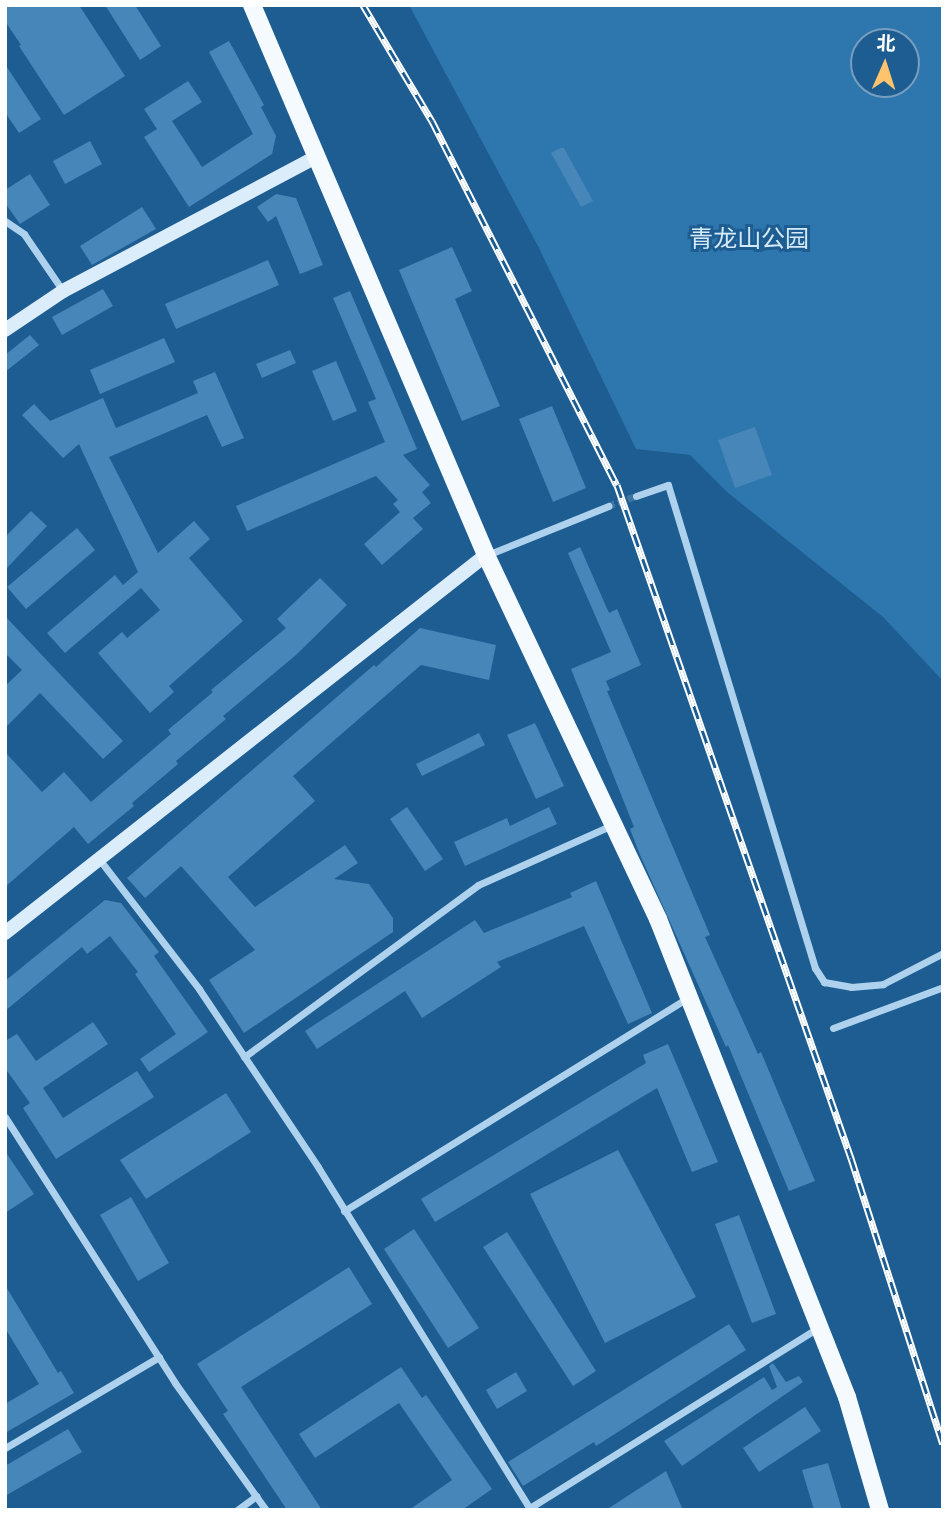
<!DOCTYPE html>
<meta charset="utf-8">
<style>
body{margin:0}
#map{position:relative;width:948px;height:1515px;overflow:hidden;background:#1d5d92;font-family:"Nunito Sans","Noto Sans SC",sans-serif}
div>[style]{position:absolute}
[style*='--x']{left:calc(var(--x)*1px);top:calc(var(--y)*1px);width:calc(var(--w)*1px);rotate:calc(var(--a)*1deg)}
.green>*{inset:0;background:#2e76ae}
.building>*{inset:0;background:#4686b9}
.street-tunnel>*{height:7px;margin-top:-3.5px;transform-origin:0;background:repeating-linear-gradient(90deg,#3f75a2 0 7px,transparent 0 10.5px)}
.street>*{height:7px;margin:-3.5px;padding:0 3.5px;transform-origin:3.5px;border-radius:3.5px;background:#aed2ee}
.secondary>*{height:14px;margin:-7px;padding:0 7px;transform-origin:7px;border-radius:7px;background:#dbecfa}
.primary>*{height:18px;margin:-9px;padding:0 9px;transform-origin:9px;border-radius:9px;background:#f5faff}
.rail>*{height:7px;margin-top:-3.5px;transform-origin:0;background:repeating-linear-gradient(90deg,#1d5d92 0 13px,#fff 0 26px);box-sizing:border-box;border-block:2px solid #fff}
span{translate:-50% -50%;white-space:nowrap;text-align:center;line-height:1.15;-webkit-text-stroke:6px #1d5d92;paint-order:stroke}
.park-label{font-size:24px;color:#d4eafa}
.frame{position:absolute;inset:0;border:7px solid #fff;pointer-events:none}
.north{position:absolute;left:850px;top:28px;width:70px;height:70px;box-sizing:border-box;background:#1d5d92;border:2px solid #779ebe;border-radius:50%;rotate:3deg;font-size:19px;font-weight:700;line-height:28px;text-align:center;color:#fff}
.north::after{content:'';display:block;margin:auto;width:24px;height:32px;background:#fdc36d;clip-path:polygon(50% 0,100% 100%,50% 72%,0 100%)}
</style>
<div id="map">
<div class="green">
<div style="clip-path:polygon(evenodd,409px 5px,943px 5px,943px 681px,883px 617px,727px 492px,690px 455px,636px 449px,538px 246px,409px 5px,864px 42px,906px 42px,906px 84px,864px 84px,864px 42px)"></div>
</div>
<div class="building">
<div style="clip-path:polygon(5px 5px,79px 5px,125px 76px,64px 115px,19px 46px,21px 45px,5px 21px)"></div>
<div style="clip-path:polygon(105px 5px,135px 5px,161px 46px,140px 60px)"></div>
<div style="clip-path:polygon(229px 41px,264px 105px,261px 107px,276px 136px,272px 154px,189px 207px,144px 137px,157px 129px,144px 109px,188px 81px,202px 102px,172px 121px,202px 167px,253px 134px,209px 52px)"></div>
<div style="clip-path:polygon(5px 64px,41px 119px,19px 133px,5px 112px)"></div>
<div style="clip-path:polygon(90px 141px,102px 164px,65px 184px,53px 161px)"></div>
<div style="clip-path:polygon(560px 148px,564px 148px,593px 201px,581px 207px,551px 153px)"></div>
<div style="clip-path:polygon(30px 174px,50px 205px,20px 224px,5px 203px,5px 190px)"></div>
<div style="clip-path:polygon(276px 194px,296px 198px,323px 265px,300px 274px,276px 216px,268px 222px,257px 207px)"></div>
<div style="clip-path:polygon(142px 207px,156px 229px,92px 265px,80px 246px)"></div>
<div style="clip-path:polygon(452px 247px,472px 291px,455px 299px,500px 406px,462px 421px,399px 270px)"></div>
<div style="clip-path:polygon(268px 260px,279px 285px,176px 329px,165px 304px)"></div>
<div style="clip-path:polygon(103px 289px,113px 306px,62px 335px,52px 317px)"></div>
<div style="clip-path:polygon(350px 291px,417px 449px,403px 455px,430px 485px,422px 492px,431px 503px,413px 518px,423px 529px,382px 565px,364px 544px,400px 512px,393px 504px,398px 500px,376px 476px,247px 531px,236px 506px,385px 442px,368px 402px,376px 399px,333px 298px)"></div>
<div style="clip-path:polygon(30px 335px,39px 345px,5px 372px,5px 355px)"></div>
<div style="clip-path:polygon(164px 338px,175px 362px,100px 394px,90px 370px)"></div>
<div style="clip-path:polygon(290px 350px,296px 363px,262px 378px,256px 364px)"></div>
<div style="clip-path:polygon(336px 361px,357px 411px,333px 421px,312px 371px)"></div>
<div style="clip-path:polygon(215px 372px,244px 438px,222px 447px,207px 415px,109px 457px,158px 553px,194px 521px,210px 539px,189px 558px,243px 621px,169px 686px,174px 692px,150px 713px,98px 653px,122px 632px,127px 638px,160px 610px,141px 588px,65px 653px,47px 633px,115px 575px,123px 585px,138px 572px,79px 444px,63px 458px,22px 415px,34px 404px,50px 421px,103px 398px,116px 428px,198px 393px,193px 381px)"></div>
<div style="clip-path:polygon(552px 406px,586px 488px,553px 502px,519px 419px)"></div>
<div style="clip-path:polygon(755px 427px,772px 475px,735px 488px,718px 440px)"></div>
<div style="clip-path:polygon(31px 511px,47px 526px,5px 570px,5px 537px)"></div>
<div style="clip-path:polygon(77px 528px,95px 550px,26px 609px,7px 587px)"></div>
<div style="clip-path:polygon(580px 547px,609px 613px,617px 609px,641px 665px,606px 681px,610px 690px,607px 691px,710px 935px,705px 937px,758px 1054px,761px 1052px,815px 1181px,789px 1191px,728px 1045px,726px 1047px,640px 855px,630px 829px,634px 827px,571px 669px,611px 652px,568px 553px)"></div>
<div style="clip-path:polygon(320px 578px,347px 605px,296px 655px,223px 716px,226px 719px,176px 761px,178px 764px,132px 803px,134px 806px,88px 844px,74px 827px,5px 887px,5px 752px,42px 792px,64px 772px,91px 802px,171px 734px,168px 730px,213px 692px,211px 690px,286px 628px,277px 619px)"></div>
<div style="clip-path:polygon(5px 616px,123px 741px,103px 759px,40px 693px,5px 728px,5px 686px,22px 670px,5px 653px)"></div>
<div style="clip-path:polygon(420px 628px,496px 645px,489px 680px,421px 665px,293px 776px,315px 801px,228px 877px,255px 907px,345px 845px,358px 863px,334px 879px,369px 884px,393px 918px,393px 932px,244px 1033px,209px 980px,255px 950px,181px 866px,145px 898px,127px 878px,374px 665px,376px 667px)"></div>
<div style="clip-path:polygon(535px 723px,564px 786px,536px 799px,507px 735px)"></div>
<div style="clip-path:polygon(479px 733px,485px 745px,422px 776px,416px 764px)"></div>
<div style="clip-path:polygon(407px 807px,443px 859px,425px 871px,390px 819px)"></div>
<div style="clip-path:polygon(549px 807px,557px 824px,465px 866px,454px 842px,507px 818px,510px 826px)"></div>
<div style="clip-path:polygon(596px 881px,652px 1013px,628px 1024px,584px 926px,497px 962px,501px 967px,422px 1018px,405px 991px,317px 1049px,305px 1031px,475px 920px,484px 933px,572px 897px,570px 893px)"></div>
<div style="clip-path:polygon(105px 900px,121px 903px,159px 952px,154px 956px,208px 1032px,149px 1072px,140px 1059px,176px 1034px,135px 974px,138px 972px,110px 936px,87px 954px,82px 947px,5px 1011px,5px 981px)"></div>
<div style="clip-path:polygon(93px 1022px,108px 1044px,43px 1088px,63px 1118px,137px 1071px,154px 1097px,56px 1159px,23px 1108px,30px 1103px,5px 1068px,5px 1041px,17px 1034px,36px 1061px)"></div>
<div style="clip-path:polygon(668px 1044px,718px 1162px,692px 1172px,657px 1088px,435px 1222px,421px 1199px,646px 1063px,643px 1055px)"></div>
<div style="clip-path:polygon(226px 1093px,251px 1132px,146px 1199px,120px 1160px)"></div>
<div style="clip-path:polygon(618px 1150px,696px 1297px,605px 1343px,530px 1194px)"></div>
<div style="clip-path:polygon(5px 1151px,34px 1194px,5px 1213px)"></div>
<div style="clip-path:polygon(131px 1197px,169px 1263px,138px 1281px,100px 1215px)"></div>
<div style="clip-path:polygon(739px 1215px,776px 1314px,752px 1323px,715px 1224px)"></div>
<div style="clip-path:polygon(414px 1229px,479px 1328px,448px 1348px,384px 1249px)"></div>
<div style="clip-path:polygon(507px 1232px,596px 1371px,573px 1386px,483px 1247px)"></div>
<div style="clip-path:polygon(349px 1267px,372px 1304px,241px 1387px,322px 1510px,287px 1510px,223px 1414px,228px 1411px,197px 1364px)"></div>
<div style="clip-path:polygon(5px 1285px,58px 1373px,61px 1371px,74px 1393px,5px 1433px,5px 1404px,39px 1384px,5px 1328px)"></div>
<div style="clip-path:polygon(729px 1324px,746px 1350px,596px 1446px,594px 1442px,523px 1486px,508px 1462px)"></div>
<div style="clip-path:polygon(773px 1363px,786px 1382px,799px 1376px,803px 1382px,682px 1466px,664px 1441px,764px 1377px,772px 1390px,777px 1387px,769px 1366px)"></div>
<div style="clip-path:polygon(401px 1367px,422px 1398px,426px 1395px,492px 1489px,462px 1510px,409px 1510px,452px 1480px,399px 1403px,315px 1458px,299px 1434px)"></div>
<div style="clip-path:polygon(516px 1372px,527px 1391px,497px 1409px,486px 1390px)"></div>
<div style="clip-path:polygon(805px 1407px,821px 1431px,759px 1472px,743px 1448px)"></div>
<div style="clip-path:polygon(68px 1429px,82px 1452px,5px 1496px,5px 1466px)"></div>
<div style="clip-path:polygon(828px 1463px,842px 1510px,814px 1510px,802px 1470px)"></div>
<div style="clip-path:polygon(666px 1471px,683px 1510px,606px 1510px)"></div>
</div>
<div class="street-tunnel">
<div style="--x:608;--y:506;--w:30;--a:-20"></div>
</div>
<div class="street">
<div style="--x:5;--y:221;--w:23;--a:34"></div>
<div style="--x:24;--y:234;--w:69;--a:55.6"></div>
<div style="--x:636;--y:496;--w:34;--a:-19"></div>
<div style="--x:668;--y:485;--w:505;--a:73.07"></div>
<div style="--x:815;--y:968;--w:17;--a:57"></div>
<div style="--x:824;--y:982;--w:27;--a:10"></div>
<div style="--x:851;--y:987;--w:32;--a:-5"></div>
<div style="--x:883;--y:984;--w:68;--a:-27.3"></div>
<div style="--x:487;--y:555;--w:131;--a:-22"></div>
<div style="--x:99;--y:859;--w:164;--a:52.4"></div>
<div style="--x:199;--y:989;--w:214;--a:56.2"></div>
<div style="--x:318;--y:1167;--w:402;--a:58.2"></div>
<div style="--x:833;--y:1028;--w:117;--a:-20.4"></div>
<div style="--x:244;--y:1057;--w:290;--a:-36.3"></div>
<div style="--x:478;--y:885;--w:147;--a:-24.1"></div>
<div style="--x:5;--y:1117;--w:316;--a:57.4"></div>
<div style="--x:175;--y:1383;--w:156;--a:54.4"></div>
<div style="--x:344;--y:1211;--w:405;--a:-31.8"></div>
<div style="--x:5;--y:1448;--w:179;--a:-30.6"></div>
<div style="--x:528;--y:1509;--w:342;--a:-32"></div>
<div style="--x:237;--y:1510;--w:24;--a:-36"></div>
</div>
<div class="secondary">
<div style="--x:5;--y:330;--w:70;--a:-33.9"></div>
<div style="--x:63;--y:291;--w:286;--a:-27.9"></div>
<div style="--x:5;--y:933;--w:612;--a:-38.16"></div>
</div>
<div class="primary">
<div style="--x:252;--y:5;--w:598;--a:66.95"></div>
<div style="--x:486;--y:555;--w:403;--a:64.7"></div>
<div style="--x:658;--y:919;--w:514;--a:68.43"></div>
<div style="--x:847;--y:1397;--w:118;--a:73.7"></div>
</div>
<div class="rail">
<div style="--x:363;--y:5;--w:135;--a:59.3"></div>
<div style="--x:432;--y:121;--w:408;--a:63.1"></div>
<div style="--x:617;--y:485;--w:713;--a:70.83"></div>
<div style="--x:851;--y:1158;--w:300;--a:72.2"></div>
</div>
<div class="park-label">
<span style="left:749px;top:240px">青龙山公园</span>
</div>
<div class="frame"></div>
<div class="north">北</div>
</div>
